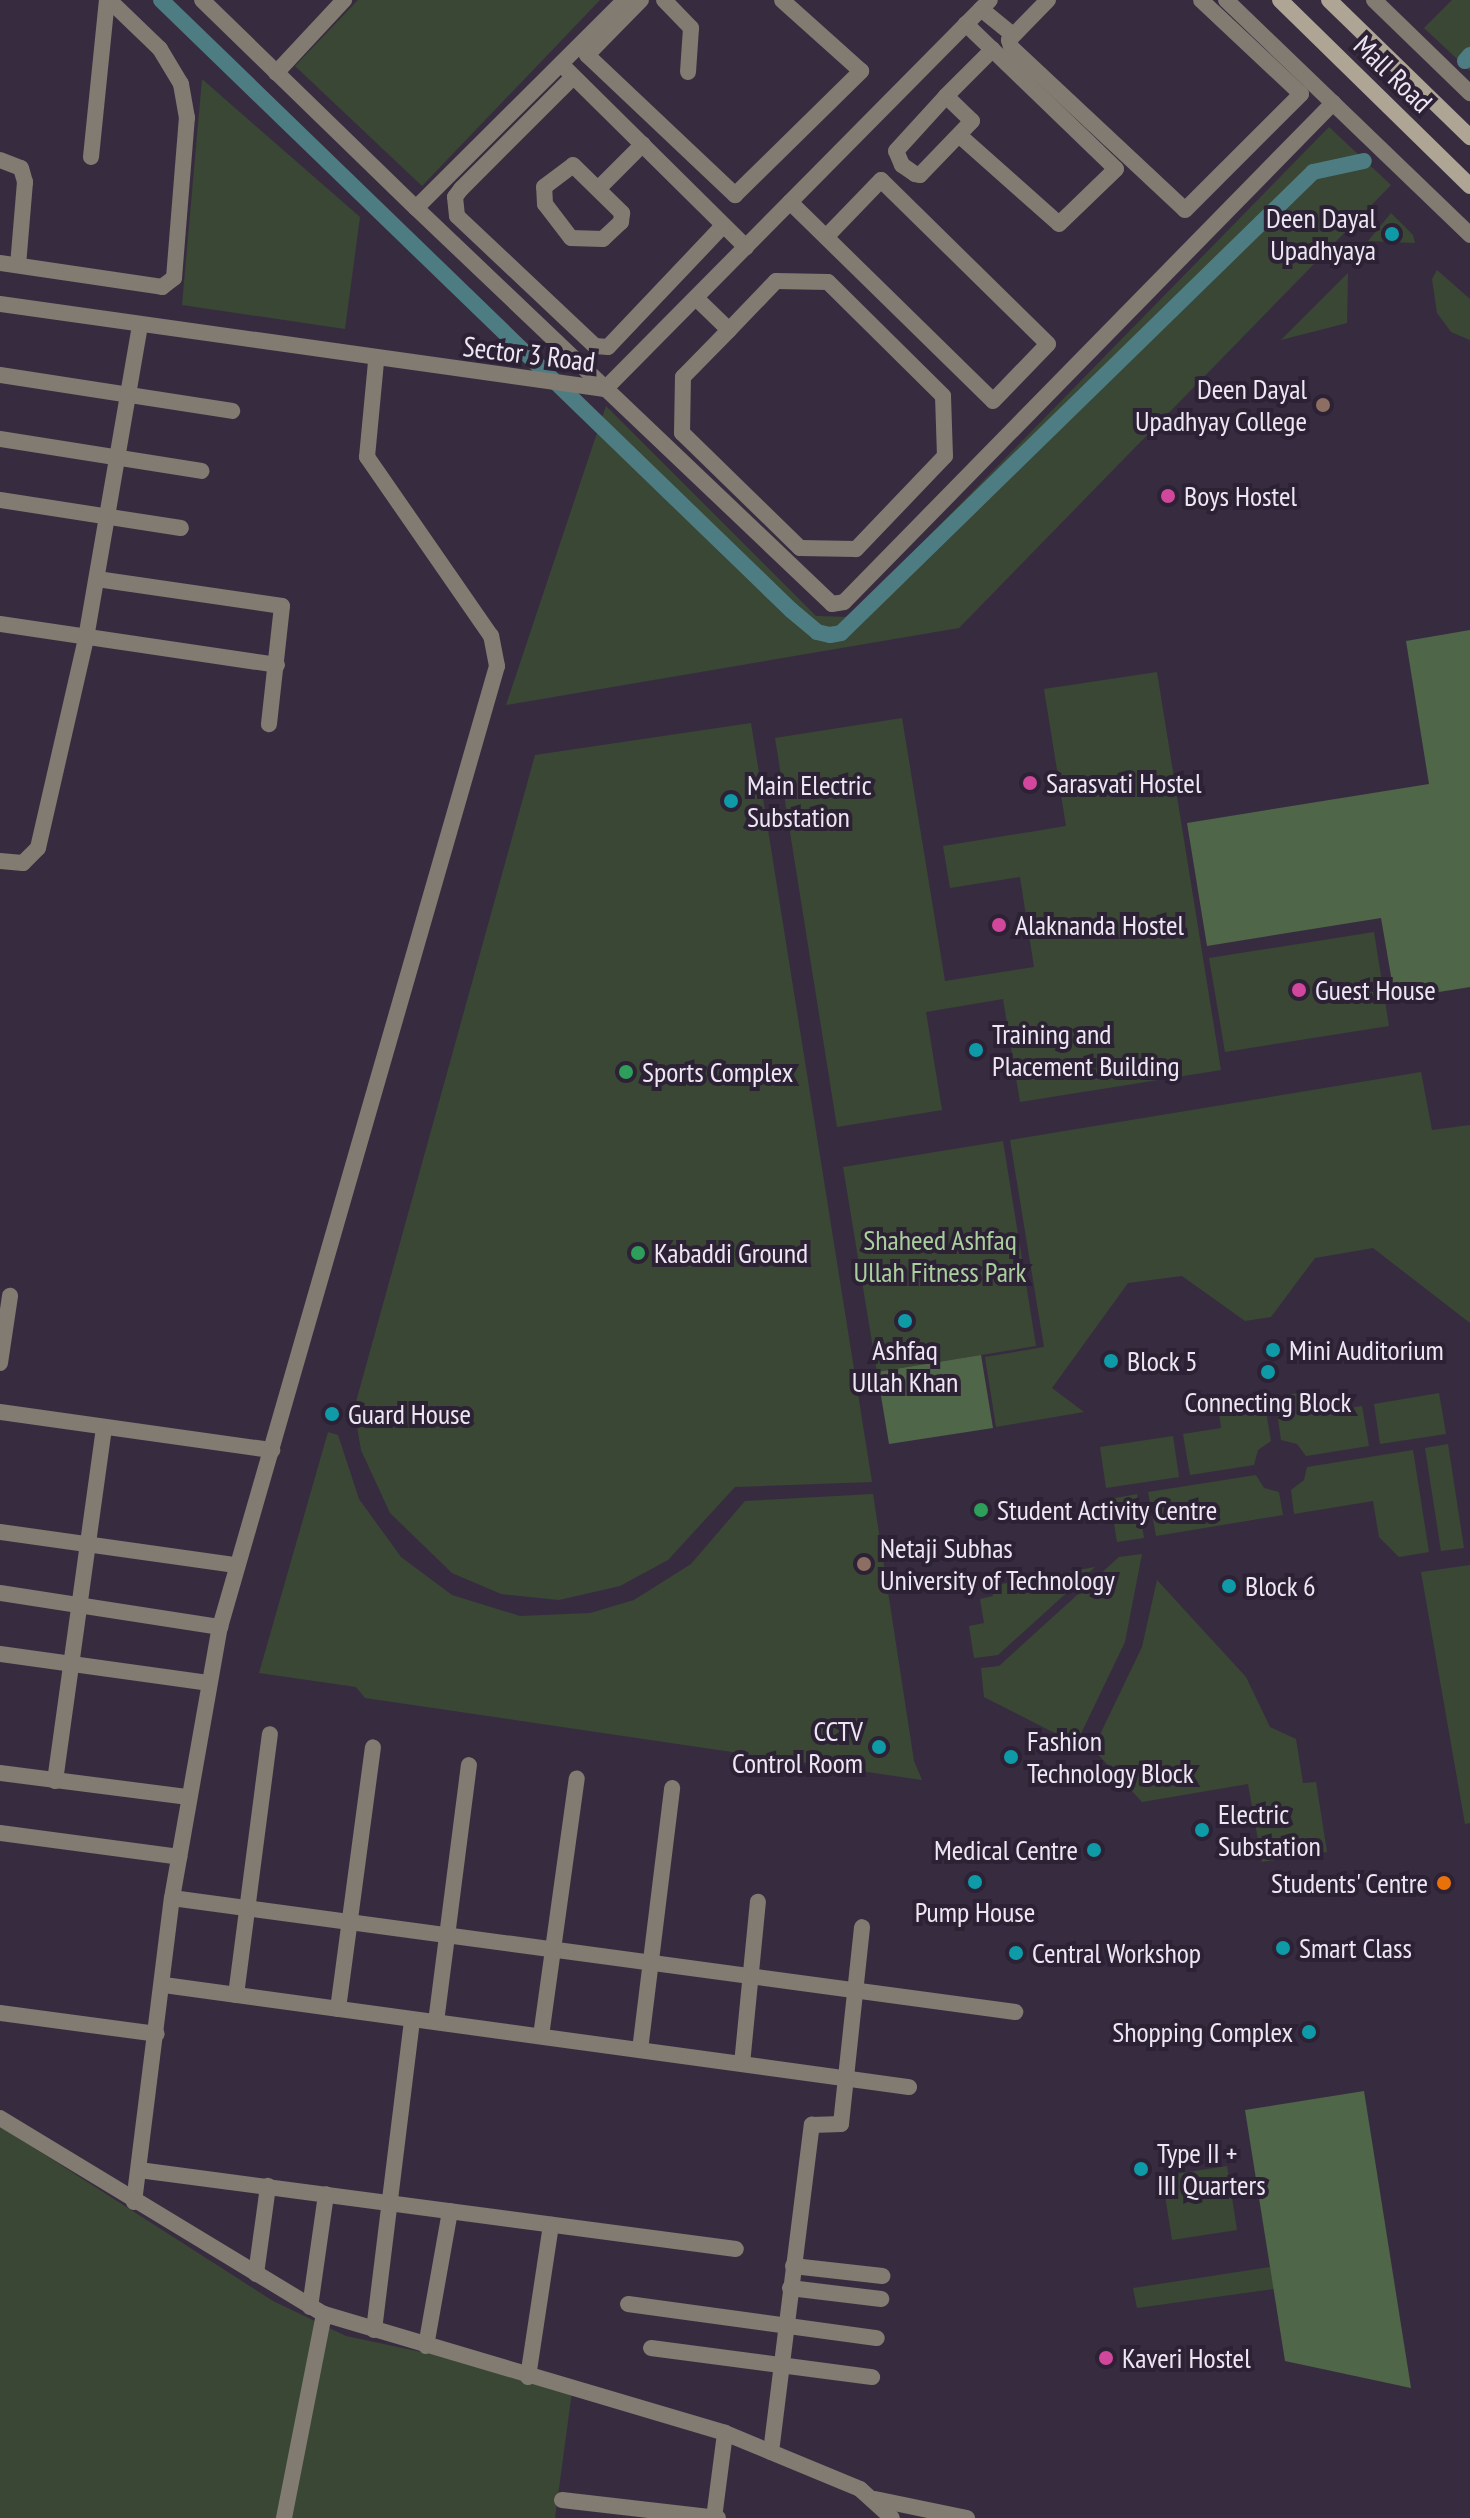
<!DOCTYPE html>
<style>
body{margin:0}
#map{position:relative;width:1470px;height:2518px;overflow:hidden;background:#372c3f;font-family:"PT Sans Narrow",sans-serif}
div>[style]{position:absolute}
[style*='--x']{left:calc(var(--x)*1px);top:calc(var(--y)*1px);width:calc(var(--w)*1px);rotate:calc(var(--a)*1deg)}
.green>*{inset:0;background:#3a4735}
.forest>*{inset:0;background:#506649}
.canal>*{height:16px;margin:-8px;padding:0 8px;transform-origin:8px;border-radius:8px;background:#4e7c83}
.street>*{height:16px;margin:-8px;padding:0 8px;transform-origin:8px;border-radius:8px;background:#817b71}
.secondary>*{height:16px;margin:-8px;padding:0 8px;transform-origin:8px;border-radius:8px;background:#aea594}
.dots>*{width:22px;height:22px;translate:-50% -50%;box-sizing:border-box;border:4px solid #2d2235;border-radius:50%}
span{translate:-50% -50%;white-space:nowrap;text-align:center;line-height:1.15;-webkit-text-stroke:8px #2d2235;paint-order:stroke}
.street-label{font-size:28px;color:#ede6f3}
.poi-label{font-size:28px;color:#ede6f3}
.right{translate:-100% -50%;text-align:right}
.left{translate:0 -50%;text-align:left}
.park-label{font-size:28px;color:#a9cf9c}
</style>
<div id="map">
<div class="green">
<div style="clip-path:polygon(358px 0,600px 0,422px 186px,295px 66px)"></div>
<div style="clip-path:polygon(1452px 0,1470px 0,1470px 71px,1424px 28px)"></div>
<div style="clip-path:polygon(202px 79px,360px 217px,345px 329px,182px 305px)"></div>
<div style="clip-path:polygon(1329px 127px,1391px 185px,959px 628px,506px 705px,606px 406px,816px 616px,850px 617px)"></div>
<div style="clip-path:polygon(1391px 213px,1413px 235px,1415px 243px,1368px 241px)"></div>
<div style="clip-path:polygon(1437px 270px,1470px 299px,1470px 340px,1451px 332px,1437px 313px,1432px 279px)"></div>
<div style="clip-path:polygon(1348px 273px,1347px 323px,1281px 340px)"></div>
<div style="clip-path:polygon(1157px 672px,1221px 1070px,1020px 1102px,1003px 999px,926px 1012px,942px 1110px,837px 1127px,775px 738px,902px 718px,945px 981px,1034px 967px,1020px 877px,950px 888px,943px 846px,1066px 826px,1044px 689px)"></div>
<div style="clip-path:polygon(751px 723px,872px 1482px,735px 1487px,668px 1560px,620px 1586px,559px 1600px,501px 1594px,452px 1573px,390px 1513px,361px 1450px,354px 1409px,535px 755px)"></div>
<div style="clip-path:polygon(1374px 932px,1389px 1026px,1225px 1052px,1209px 958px)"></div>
<div style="clip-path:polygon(1421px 1072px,1432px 1130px,1470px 1125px,1470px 1323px,1373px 1248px,1315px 1258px,1271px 1317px,1245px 1321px,1182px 1276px,1128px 1283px,1052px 1388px,1084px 1412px,996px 1427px,985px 1357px,1044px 1347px,1010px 1140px)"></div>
<div style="clip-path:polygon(1003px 1141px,1036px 1346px,877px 1372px,843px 1167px)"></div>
<div style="clip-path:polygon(1315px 1390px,1326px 1412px,1362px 1406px,1369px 1446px,1306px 1456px,1297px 1444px,1281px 1440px,1275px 1397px)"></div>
<div style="clip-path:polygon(1439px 1393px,1446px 1434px,1380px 1444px,1374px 1404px)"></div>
<div style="clip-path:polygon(1264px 1399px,1271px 1441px,1258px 1450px,1254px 1465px,1190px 1475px,1183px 1434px,1221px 1428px,1219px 1413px,1228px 1411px,1227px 1405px)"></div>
<div style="clip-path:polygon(328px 1432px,338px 1435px,359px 1499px,401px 1557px,452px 1595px,520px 1616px,590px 1613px,634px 1600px,691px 1564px,745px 1501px,873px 1494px,914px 1761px,922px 1780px,365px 1698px,356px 1687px,259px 1673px)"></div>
<div style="clip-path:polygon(1173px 1436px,1179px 1477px,1106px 1488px,1100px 1447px)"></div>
<div style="clip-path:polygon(1448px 1444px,1464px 1548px,1441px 1551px,1425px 1448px)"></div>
<div style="clip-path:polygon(1413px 1450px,1429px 1552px,1399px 1557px,1379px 1537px,1373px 1501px,1294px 1514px,1291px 1490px,1304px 1480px,1307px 1467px)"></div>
<div style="clip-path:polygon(1256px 1475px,1264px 1488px,1279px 1492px,1283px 1515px,1156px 1536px,1148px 1492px)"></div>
<div style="clip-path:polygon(1137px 1494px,1144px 1538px,1117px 1542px,1110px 1499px)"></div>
<div style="clip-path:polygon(1142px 1554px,1125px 1642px,1076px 1744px,984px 1697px,981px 1668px,999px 1666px,1119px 1557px)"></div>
<div style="clip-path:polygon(1470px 1565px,1470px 1823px,1465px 1824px,1421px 1572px)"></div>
<div style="clip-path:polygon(1095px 1567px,998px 1655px,974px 1658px,969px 1626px,984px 1623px,980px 1599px,993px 1596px,991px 1586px)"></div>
<div style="clip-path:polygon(1157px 1580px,1246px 1677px,1270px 1727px,1296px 1739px,1303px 1783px,1316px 1782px,1327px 1852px,1262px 1862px,1248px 1784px,1142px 1802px,1093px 1749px,1142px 1647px)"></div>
<div style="clip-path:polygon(0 2126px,273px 2301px,346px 2336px,573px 2384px,555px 2518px,0 2518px)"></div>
<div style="clip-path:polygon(1227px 2166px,1237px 2230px,1172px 2240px,1162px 2176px)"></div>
<div style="clip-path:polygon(1270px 2267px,1274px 2289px,1137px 2308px,1133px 2288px)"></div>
</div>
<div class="forest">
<div style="clip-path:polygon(1470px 630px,1470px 987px,1395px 999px,1381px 918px,1207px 946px,1187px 823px,1429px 784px,1406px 641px)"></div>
<div style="clip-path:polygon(981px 1355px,993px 1428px,889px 1444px,877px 1372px)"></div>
<div style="clip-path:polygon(1364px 2091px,1411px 2388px,1285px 2361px,1245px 2110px)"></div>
</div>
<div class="canal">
<div style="--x:161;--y:0;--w:877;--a:44.08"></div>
<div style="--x:791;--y:610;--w:34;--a:40"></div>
<div style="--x:817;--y:632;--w:13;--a:13"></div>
<div style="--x:830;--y:635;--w:11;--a:-10"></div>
<div style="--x:841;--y:633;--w:660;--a:-44.32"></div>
<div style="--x:1313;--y:172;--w:52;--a:-12.2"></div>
<div style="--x:1465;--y:61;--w:8;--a:-50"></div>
</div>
<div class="street">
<div style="--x:202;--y:0;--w:298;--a:44.2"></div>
<div style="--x:416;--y:208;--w:295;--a:-44.9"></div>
<div style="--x:641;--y:0;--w:77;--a:134.5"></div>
<div style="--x:587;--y:55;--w:204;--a:43.4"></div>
<div style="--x:735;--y:195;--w:177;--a:-44.5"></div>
<div style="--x:861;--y:71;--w:106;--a:-138.1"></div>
<div style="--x:664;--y:0;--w:39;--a:46"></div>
<div style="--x:691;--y:28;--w:44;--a:93.9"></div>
<div style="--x:1048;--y:0;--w:56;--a:134.3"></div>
<div style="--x:1009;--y:40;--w:7;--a:74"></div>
<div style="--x:1011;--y:47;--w:238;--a:43.1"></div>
<div style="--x:1185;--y:210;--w:164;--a:-45"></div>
<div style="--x:1301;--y:94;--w:137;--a:-136.8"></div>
<div style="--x:1226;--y:0;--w:339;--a:43.9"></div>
<div style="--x:1374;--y:0;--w:134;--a:44.1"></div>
<div style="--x:981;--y:9;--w:41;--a:39.1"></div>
<div style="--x:567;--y:70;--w:252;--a:44.7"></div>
<div style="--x:276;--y:73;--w:100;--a:-47"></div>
<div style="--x:573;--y:77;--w:158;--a:135"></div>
<div style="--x:461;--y:189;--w:10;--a:127"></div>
<div style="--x:455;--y:197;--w:19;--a:84"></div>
<div style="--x:457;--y:216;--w:190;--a:43.3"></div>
<div style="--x:595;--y:346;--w:13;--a:4"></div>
<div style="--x:608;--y:347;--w:167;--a:-46.5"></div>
<div style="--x:946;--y:96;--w:36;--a:44"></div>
<div style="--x:972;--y:121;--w:75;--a:133.9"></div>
<div style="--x:920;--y:175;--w:5;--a:-169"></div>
<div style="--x:915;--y:174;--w:16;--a:-145"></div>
<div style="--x:902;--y:165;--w:15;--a:-113"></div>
<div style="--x:896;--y:151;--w:74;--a:-47.7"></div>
<div style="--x:946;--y:96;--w:66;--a:-45"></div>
<div style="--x:960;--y:136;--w:132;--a:41.6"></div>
<div style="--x:1059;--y:224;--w:79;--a:-44"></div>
<div style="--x:1116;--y:169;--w:209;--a:-136"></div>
<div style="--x:91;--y:157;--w:158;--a:-84.2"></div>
<div style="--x:0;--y:160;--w:22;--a:21"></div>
<div style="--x:21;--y:168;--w:15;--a:74"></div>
<div style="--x:25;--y:182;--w:83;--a:94.8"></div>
<div style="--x:573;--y:165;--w:69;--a:44.4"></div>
<div style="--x:622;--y:213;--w:9;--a:96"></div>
<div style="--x:621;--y:222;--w:25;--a:137"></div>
<div style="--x:603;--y:239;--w:32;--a:-178"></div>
<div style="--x:571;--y:238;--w:43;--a:-127.4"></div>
<div style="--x:545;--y:204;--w:17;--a:-93"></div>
<div style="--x:544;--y:187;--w:36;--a:-37"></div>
<div style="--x:599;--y:188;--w:62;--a:-45"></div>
<div style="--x:790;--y:202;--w:284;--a:44.4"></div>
<div style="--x:993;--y:401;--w:79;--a:-46"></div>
<div style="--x:1048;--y:344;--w:234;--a:-135.5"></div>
<div style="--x:881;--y:180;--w:79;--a:134"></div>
<div style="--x:416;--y:208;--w:574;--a:43.59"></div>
<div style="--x:832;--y:604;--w:12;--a:-9"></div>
<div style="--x:844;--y:602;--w:699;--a:-45.58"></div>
<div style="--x:0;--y:263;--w:164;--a:8.4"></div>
<div style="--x:162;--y:287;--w:15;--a:-37"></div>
<div style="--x:174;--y:278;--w:161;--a:-85.4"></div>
<div style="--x:187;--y:118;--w:35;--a:-100"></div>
<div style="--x:181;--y:84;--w:41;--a:-121"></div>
<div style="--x:160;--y:49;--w:71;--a:-136.1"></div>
<div style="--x:696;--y:298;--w:46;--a:44.1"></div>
<div style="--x:729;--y:330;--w:68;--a:-46.2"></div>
<div style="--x:776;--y:281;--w:52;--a:1.1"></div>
<div style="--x:828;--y:282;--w:162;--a:44.7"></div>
<div style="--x:943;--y:396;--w:60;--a:88.1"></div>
<div style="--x:945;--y:456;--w:129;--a:133.7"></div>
<div style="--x:856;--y:549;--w:56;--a:-179"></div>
<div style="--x:800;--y:548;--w:165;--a:-135.7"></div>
<div style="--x:682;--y:433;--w:56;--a:-89"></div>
<div style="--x:683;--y:377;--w:66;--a:-45.6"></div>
<div style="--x:0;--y:304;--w:611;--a:8"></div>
<div style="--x:605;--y:389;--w:547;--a:-45.3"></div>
<div style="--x:0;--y:375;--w:235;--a:8.8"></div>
<div style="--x:0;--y:439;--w:204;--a:9"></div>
<div style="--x:0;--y:500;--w:183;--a:8.8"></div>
<div style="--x:97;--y:579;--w:187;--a:8.3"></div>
<div style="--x:282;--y:606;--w:119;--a:96.3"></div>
<div style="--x:0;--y:624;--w:280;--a:8.4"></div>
<div style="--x:0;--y:861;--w:23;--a:5"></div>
<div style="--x:23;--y:863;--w:21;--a:-45"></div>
<div style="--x:38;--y:848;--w:215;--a:-77.1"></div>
<div style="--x:86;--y:638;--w:318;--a:-80.2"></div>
<div style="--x:0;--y:1363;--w:68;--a:-81.5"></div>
<div style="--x:0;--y:1412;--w:275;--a:8"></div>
<div style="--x:0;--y:1532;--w:238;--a:8"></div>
<div style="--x:0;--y:1593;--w:223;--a:8.8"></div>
<div style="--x:0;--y:1654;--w:210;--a:7.9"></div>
<div style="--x:0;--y:1773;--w:190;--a:7.3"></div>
<div style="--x:55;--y:1781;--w:357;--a:-82.1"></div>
<div style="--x:0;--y:1833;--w:181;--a:7.6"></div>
<div style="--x:172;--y:1898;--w:851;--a:7.7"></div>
<div style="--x:164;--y:1985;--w:752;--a:7.8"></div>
<div style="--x:236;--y:1995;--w:263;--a:-82.6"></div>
<div style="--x:338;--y:2009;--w:264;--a:-82.4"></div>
<div style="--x:0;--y:2013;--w:158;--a:7.6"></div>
<div style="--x:436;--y:2022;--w:259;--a:-82.7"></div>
<div style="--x:541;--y:2036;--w:260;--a:-82.1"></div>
<div style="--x:640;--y:2050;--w:264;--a:-83"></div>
<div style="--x:742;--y:2064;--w:163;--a:-84.4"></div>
<div style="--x:0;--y:2118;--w:379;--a:31.2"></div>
<div style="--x:324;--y:2314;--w:418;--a:16.5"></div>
<div style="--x:725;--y:2433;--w:146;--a:22.5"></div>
<div style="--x:860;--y:2489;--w:43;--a:42.2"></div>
<div style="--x:139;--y:2170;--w:602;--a:7.54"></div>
<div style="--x:134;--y:2202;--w:306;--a:-82.9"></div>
<div style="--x:172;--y:1898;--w:275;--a:-80"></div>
<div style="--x:220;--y:1627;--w:1000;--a:-73.92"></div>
<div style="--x:497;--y:666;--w:31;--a:-101"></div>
<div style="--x:491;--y:636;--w:218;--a:-124.7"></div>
<div style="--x:367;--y:457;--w:96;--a:-84.6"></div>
<div style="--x:793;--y:2266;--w:90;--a:6.4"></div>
<div style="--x:256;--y:2274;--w:89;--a:-82.2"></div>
<div style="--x:790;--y:2288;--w:92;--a:6.9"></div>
<div style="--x:628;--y:2304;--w:251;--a:7.8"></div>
<div style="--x:310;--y:2307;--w:114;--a:-81.9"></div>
<div style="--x:374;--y:2330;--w:313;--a:-83"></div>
<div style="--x:426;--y:2346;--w:137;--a:-79.9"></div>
<div style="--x:651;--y:2348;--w:223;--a:7.5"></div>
<div style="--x:528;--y:2377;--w:154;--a:-81.4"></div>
<div style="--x:771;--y:2452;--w:330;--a:-82.9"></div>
<div style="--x:812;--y:2125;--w:29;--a:-2"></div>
<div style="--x:841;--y:2124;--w:198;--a:-83.9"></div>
<div style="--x:875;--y:2499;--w:94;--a:11.7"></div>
<div style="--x:562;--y:2500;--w:157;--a:6.6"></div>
<div style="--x:284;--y:2518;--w:208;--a:-78.9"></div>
<div style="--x:714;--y:2518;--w:86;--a:-82.6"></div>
</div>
<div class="secondary">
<div style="--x:1280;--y:0;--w:266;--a:44.4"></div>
<div style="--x:1329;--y:0;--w:197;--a:44.2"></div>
</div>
<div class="dots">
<div style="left:1392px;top:234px;background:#0f9aa8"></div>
<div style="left:1323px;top:405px;background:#8d6e63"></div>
<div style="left:1168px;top:496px;background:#d1479c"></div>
<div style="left:1030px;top:783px;background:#d1479c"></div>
<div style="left:731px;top:801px;background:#0f9aa8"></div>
<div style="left:999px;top:925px;background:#d1479c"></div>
<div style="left:1299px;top:990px;background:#d1479c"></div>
<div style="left:976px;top:1050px;background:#0f9aa8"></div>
<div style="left:626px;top:1072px;background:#2e9e5b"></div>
<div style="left:638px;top:1253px;background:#2e9e5b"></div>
<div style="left:905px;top:1321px;background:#0f9aa8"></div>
<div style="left:1273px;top:1350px;background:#0f9aa8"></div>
<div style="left:1111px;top:1361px;background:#0f9aa8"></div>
<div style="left:1268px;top:1372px;background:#0f9aa8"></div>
<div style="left:332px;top:1414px;background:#0f9aa8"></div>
<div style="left:981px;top:1510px;background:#2e9e5b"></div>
<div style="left:864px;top:1564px;background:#8d6e63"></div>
<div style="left:1229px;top:1586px;background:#0f9aa8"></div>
<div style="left:879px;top:1747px;background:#0f9aa8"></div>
<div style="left:1011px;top:1757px;background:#0f9aa8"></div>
<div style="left:1202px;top:1830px;background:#0f9aa8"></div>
<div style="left:1094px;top:1850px;background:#0f9aa8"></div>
<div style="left:975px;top:1882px;background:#0f9aa8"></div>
<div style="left:1444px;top:1883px;background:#e8710a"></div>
<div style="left:1283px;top:1948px;background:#0f9aa8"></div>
<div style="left:1016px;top:1953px;background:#0f9aa8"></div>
<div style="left:1309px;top:2032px;background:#0f9aa8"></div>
<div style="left:1141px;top:2169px;background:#0f9aa8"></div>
<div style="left:1106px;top:2358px;background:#d1479c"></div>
</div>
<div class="street-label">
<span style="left:1393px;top:74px;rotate:44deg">Mall Road</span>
<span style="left:529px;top:354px;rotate:7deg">Sector 3 Road</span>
</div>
<div class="poi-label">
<span class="right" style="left:1376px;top:234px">Deen Dayal<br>Upadhyaya</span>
<span class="right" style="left:1307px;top:405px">Deen Dayal<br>Upadhyay College</span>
<span class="left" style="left:1184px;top:496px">Boys Hostel</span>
<span class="left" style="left:1046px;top:783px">Sarasvati Hostel</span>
<span class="left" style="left:747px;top:801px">Main Electric<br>Substation</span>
<span class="left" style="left:1015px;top:925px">Alaknanda Hostel</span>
<span class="left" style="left:1315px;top:990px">Guest House</span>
<span class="left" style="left:992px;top:1050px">Training and<br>Placement Building</span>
<span class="left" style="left:642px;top:1072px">Sports Complex</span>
<span class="left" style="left:654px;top:1253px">Kabaddi Ground</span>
<span style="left:905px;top:1366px">Ashfaq<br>Ullah Khan</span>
<span class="left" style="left:1289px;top:1350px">Mini Auditorium</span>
<span class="left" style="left:1127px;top:1361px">Block 5</span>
<span style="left:1268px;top:1402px">Connecting Block</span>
<span class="left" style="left:348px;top:1414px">Guard House</span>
<span class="left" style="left:997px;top:1510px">Student Activity Centre</span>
<span class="left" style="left:880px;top:1564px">Netaji Subhas<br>University of Technology</span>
<span class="left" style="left:1245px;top:1586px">Block 6</span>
<span class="right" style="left:863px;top:1747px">CCTV<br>Control Room</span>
<span class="left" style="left:1027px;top:1757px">Fashion<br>Technology Block</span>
<span class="left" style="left:1218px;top:1830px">Electric<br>Substation</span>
<span class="right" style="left:1078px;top:1850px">Medical Centre</span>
<span class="right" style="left:1428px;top:1883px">Students' Centre</span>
<span style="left:975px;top:1912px">Pump House</span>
<span class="left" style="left:1299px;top:1948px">Smart Class</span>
<span class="left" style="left:1032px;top:1953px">Central Workshop</span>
<span class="right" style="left:1293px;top:2032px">Shopping Complex</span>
<span class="left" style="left:1157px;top:2169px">Type II +<br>III Quarters</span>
<span class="left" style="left:1122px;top:2358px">Kaveri Hostel</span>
</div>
<div class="park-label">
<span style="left:940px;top:1256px">Shaheed Ashfaq<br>Ullah Fitness Park</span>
</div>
</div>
